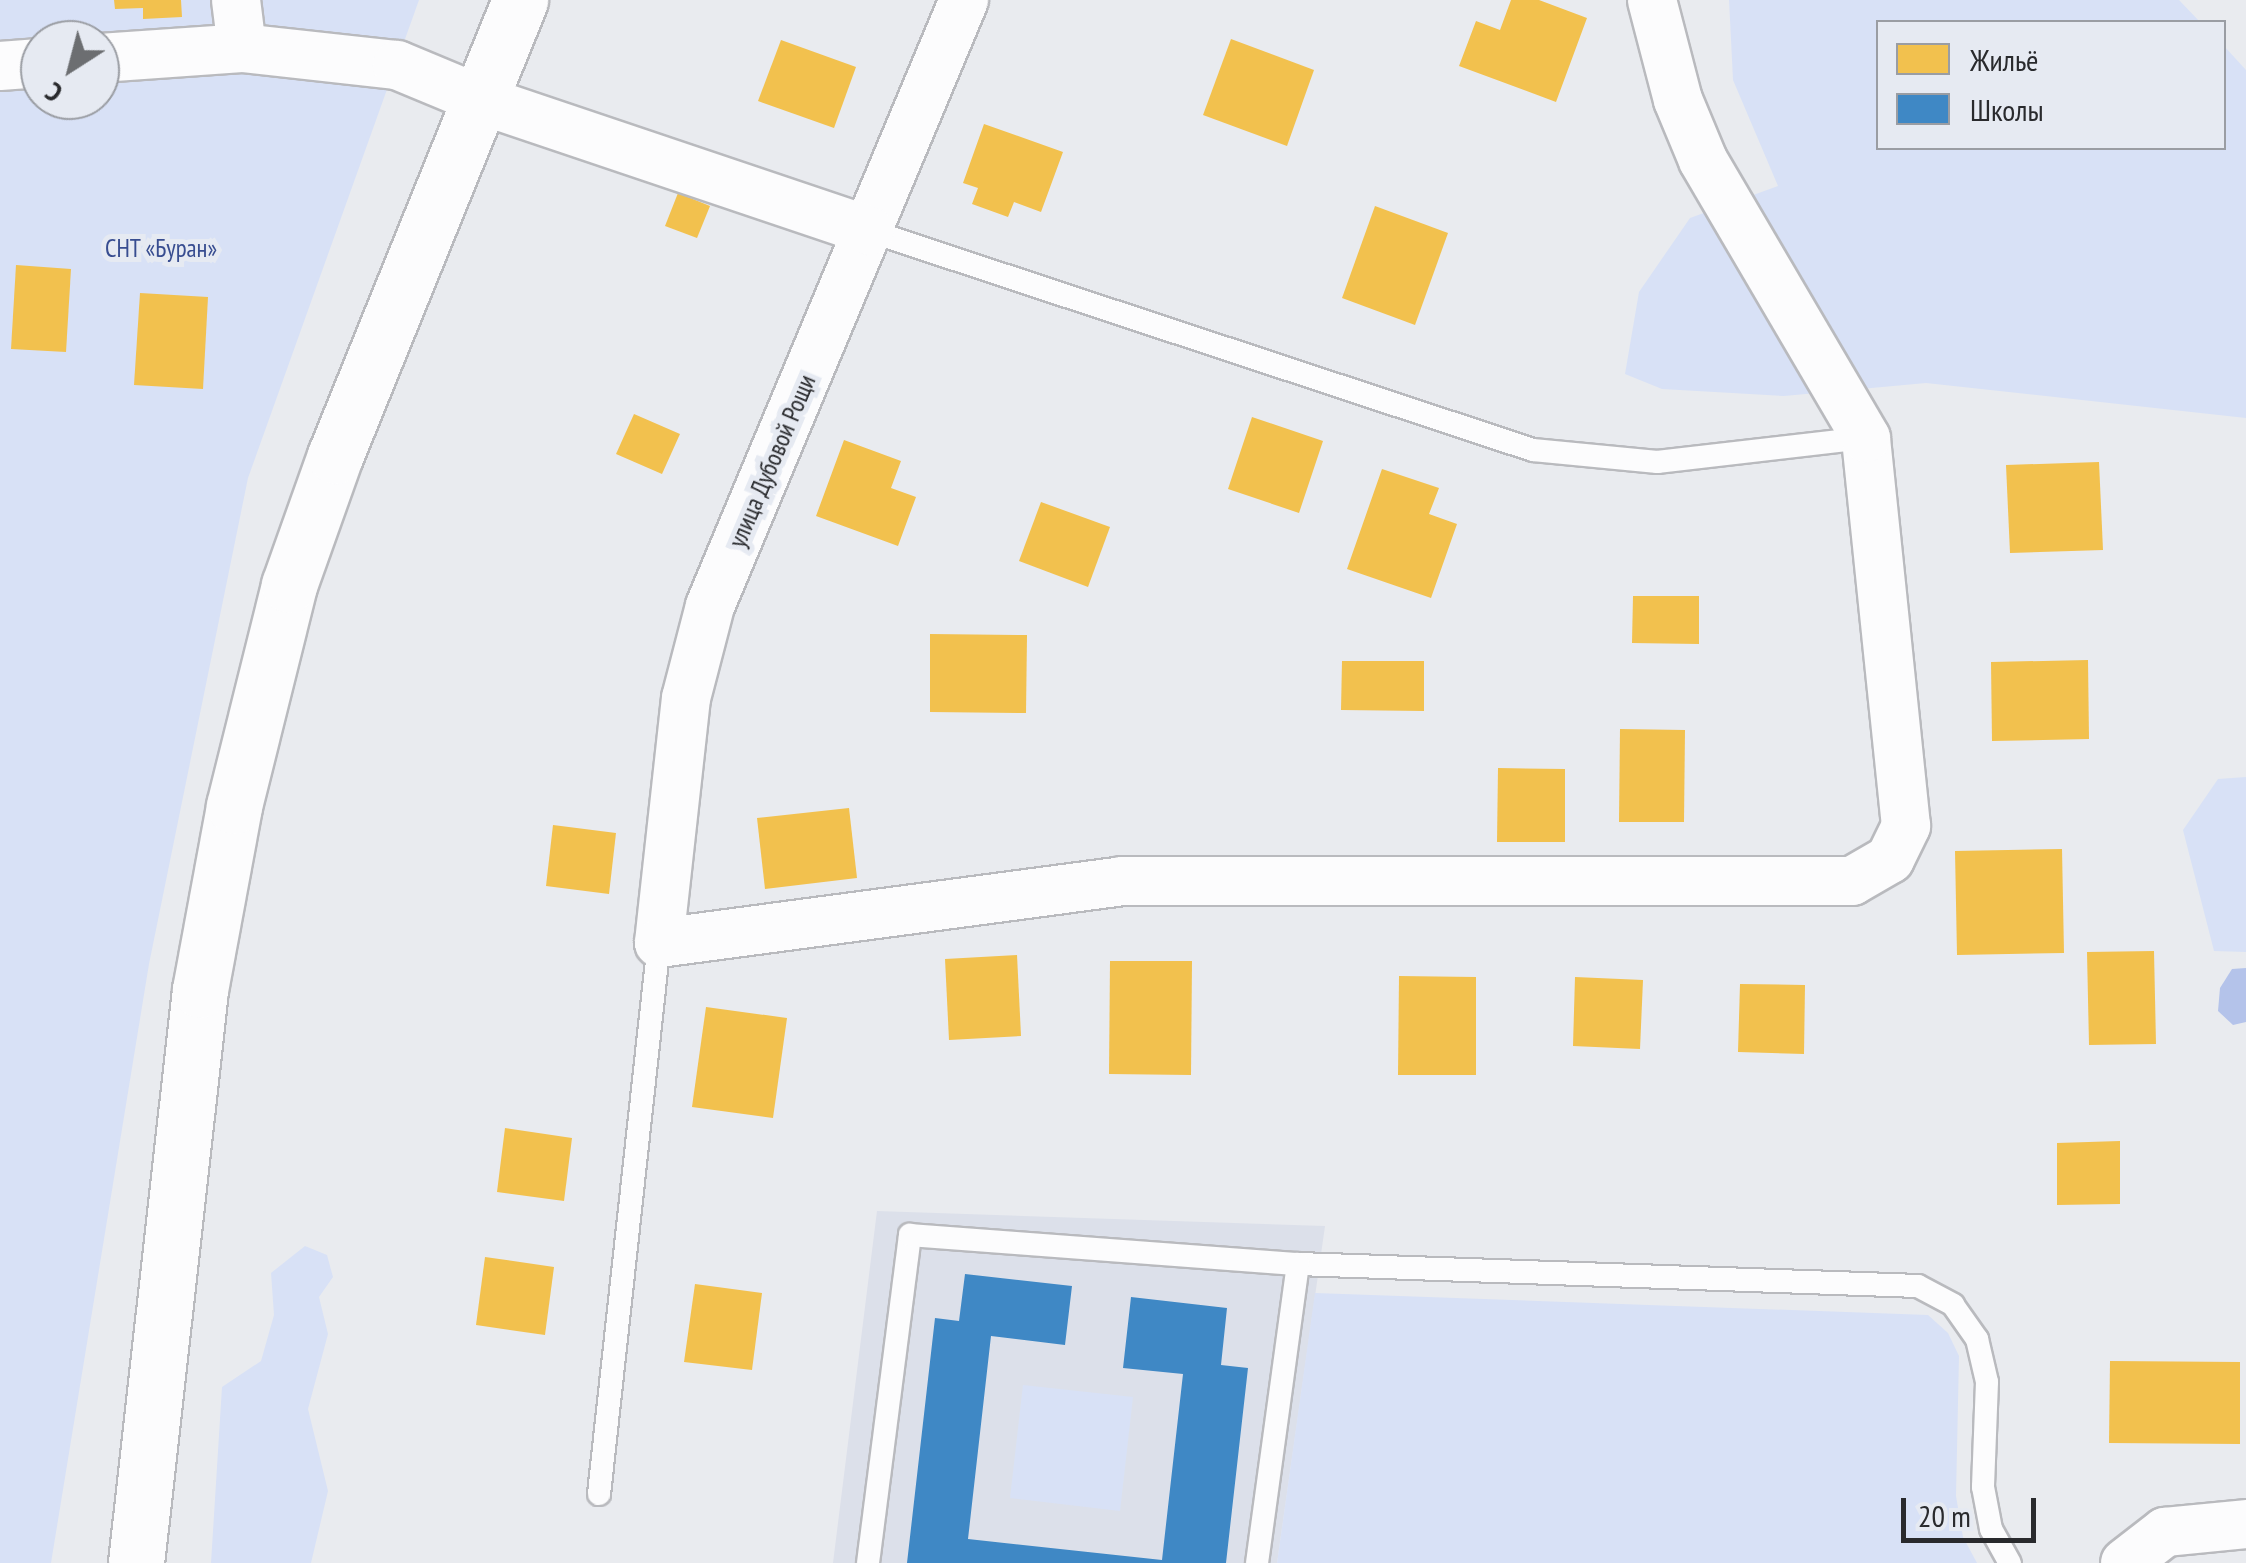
<!DOCTYPE html>
<meta charset="utf-8">
<style>
body{margin:0}
#map{position:relative;width:2246px;height:1563px;overflow:hidden;background:#e9ebef;font-family:"PT Sans Narrow",sans-serif}
div>[style]{position:absolute}
[style*='--x']{left:calc(var(--x)*1px);top:calc(var(--y)*1px);width:calc(var(--w)*1px);rotate:calc(var(--a)*1deg)}
.built>*{inset:0;background:#dce0ea}
.green>*{inset:0;background:#d8e1f6}
.water>*{inset:0;background:#b4c3ea}
.homes>*{inset:0;background:#f2c14e}
.schools>*{inset:0;background:#3f88c5}
.roads{filter:drop-shadow(2px 0 #b9babe) drop-shadow(-2px 0 #b9babe) drop-shadow(0 2px #b9babe) drop-shadow(0 -2px #b9babe)}
.lane>*{height:22px;margin:-11px;padding:0 11px;transform-origin:11px;border-radius:11px;background:#fcfcfd}
.street>*{height:48px;margin:-24px;padding:0 24px;transform-origin:24px;border-radius:24px;background:#fcfcfd}
.secondary>*{height:55px;margin:-27.5px;padding:0 27.5px;transform-origin:27.5px;border-radius:27.5px;background:#fcfcfd}
span{translate:-50% -50%;white-space:nowrap;text-align:center;line-height:1.15;-webkit-text-stroke:10px #e6eaf2;paint-order:stroke}
.park-label{font-size:25px;color:#384d90}
.street-label{font-size:25px;color:#292a2d}
.legend{position:absolute;left:1876px;top:20px;width:350px;height:130px;box-sizing:border-box;background:#e6eaf2;border:2px solid #9a9da3;margin:0;padding:12px 18px;list-style:none;font-size:30px;color:#292a2d}
.legend li{display:flex;align-items:center;gap:20px;height:50px}
.legend b{width:50px;border:2px solid #9a9da3}
.north{position:absolute;left:20px;top:20px;width:100px;height:100px;box-sizing:border-box;background:#e6eaf2;border:2px solid #9a9da3;border-radius:50%;rotate:216deg;font-size:28px;font-weight:700;line-height:40px;text-align:center;color:#292a2d}
.north::after{content:'';display:block;margin:auto;width:35px;height:45px;background:#6c6e71;clip-path:polygon(50% 0,100% 100%,50% 72%,0 100%)}
.scale{position:absolute;left:1901px;top:1498px;width:135px;height:45px;box-sizing:border-box;border:5px solid #292a2d;border-top:0;padding-left:12px;font-size:30px;line-height:35px;white-space:nowrap;color:#292a2d;-webkit-text-stroke:8px #e6eaf2;paint-order:stroke}
</style>
<div id="map">
<div class="built">
<div style="clip-path:polygon(877px 1211px,1325px 1226px,1277px 1563px,833px 1563px)"></div>
</div>
<div class="green">
<div style="clip-path:polygon(evenodd,0 0,419px 0,248px 478px,149px 964px,51px 1563px,0 1563px,0 0,40px 40px,100px 40px,100px 100px,40px 100px,40px 40px)"></div>
<div style="clip-path:polygon(1729px 0,2179px 0,2200px 22px,1878px 22px,1878px 148px,2224px 148px,2224px 46px,2246px 70px,2246px 418px,1926px 383px,1784px 396px,1662px 389px,1625px 374px,1639px 292px,1690px 218px,1778px 186px,1733px 80px)"></div>
<div style="clip-path:polygon(2246px 777px,2246px 952px,2214px 951px,2183px 830px,2218px 779px)"></div>
<div style="clip-path:polygon(305px 1246px,327px 1255px,333px 1277px,319px 1297px,328px 1334px,308px 1409px,328px 1491px,311px 1563px,211px 1563px,222px 1387px,261px 1361px,274px 1315px,271px 1273px)"></div>
<div style="clip-path:polygon(1315px 1293px,1928px 1315px,1948px 1333px,1959px 1356px,1956px 1496px,1963px 1537px,1977px 1563px,1277px 1563px)"></div>
<div style="clip-path:polygon(1023px 1385px,1133px 1397px,1120px 1511px,1010px 1498px)"></div>
</div>
<div class="water">
<div style="clip-path:polygon(2246px 968px,2246px 1022px,2233px 1025px,2218px 1011px,2220px 988px,2232px 969px)"></div>
</div>
<div class="homes">
<div style="clip-path:polygon(114px 0,181px 0,182px 17px,143px 19px,143px 8px,115px 9px)"></div>
<div style="clip-path:polygon(1511px 0,1539px 0,1587px 18px,1556px 102px,1459px 66px,1476px 21px,1500px 30px)"></div>
<div style="clip-path:polygon(1231px 39px,1314px 70px,1287px 146px,1203px 115px)"></div>
<div style="clip-path:polygon(781px 40px,856px 67px,834px 128px,758px 101px)"></div>
<div style="clip-path:polygon(984px 124px,1063px 152px,1041px 212px,1014px 202px,1008px 217px,972px 204px,978px 188px,963px 183px)"></div>
<div style="clip-path:polygon(678px 193px,710px 206px,697px 238px,665px 226px)"></div>
<div style="clip-path:polygon(1375px 206px,1448px 233px,1415px 325px,1342px 298px)"></div>
<div style="clip-path:polygon(16px 265px,71px 269px,66px 352px,11px 349px)"></div>
<div style="clip-path:polygon(140px 293px,208px 297px,203px 389px,134px 385px)"></div>
<div style="clip-path:polygon(634px 414px,680px 434px,662px 474px,616px 454px)"></div>
<div style="clip-path:polygon(1252px 417px,1323px 441px,1299px 513px,1228px 489px)"></div>
<div style="clip-path:polygon(844px 440px,901px 461px,891px 488px,916px 497px,898px 546px,816px 516px)"></div>
<div style="clip-path:polygon(2099px 462px,2103px 550px,2010px 553px,2006px 465px)"></div>
<div style="clip-path:polygon(1382px 469px,1439px 488px,1429px 514px,1457px 524px,1431px 598px,1347px 569px)"></div>
<div style="clip-path:polygon(1041px 502px,1110px 527px,1088px 587px,1019px 561px)"></div>
<div style="clip-path:polygon(1633px 596px,1699px 596px,1699px 644px,1632px 643px)"></div>
<div style="clip-path:polygon(930px 634px,1027px 635px,1026px 713px,930px 712px)"></div>
<div style="clip-path:polygon(2088px 660px,2089px 739px,1992px 741px,1991px 662px)"></div>
<div style="clip-path:polygon(1342px 661px,1424px 661px,1424px 711px,1341px 710px)"></div>
<div style="clip-path:polygon(1620px 729px,1685px 730px,1684px 822px,1619px 822px)"></div>
<div style="clip-path:polygon(1498px 768px,1565px 769px,1565px 842px,1497px 842px)"></div>
<div style="clip-path:polygon(849px 808px,857px 878px,765px 889px,757px 818px)"></div>
<div style="clip-path:polygon(553px 825px,616px 833px,609px 894px,546px 886px)"></div>
<div style="clip-path:polygon(2062px 849px,2064px 953px,1957px 955px,1955px 851px)"></div>
<div style="clip-path:polygon(2154px 951px,2156px 1044px,2089px 1045px,2087px 952px)"></div>
<div style="clip-path:polygon(1017px 955px,1021px 1036px,949px 1040px,945px 959px)"></div>
<div style="clip-path:polygon(1110px 961px,1192px 961px,1191px 1075px,1109px 1074px)"></div>
<div style="clip-path:polygon(1399px 976px,1476px 977px,1476px 1075px,1398px 1075px)"></div>
<div style="clip-path:polygon(1575px 977px,1643px 980px,1640px 1049px,1573px 1046px)"></div>
<div style="clip-path:polygon(1740px 984px,1805px 985px,1804px 1054px,1738px 1052px)"></div>
<div style="clip-path:polygon(706px 1007px,787px 1018px,773px 1118px,692px 1107px)"></div>
<div style="clip-path:polygon(505px 1128px,572px 1138px,564px 1201px,497px 1192px)"></div>
<div style="clip-path:polygon(2120px 1141px,2120px 1204px,2057px 1205px,2057px 1143px)"></div>
<div style="clip-path:polygon(485px 1257px,554px 1267px,545px 1335px,476px 1325px)"></div>
<div style="clip-path:polygon(695px 1284px,762px 1293px,752px 1370px,684px 1362px)"></div>
<div style="clip-path:polygon(2110px 1361px,2240px 1362px,2240px 1444px,2109px 1443px)"></div>
</div>
<div class="schools">
<div style="clip-path:polygon(965px 1274px,1072px 1286px,1065px 1345px,991px 1336px,968px 1539px,1162px 1560px,1183px 1374px,1123px 1368px,1131px 1297px,1227px 1308px,1221px 1365px,1248px 1368px,1226px 1563px,907px 1563px,935px 1318px,959px 1321px)"></div>
</div>
<div class="roads">
<div class="lane">
<div style="--x:870;--y:231;--w:698;--a:18.28"></div>
<div style="--x:1533;--y:450;--w:125;--a:5.5"></div>
<div style="--x:1657;--y:462;--w:210;--a:-6.6"></div>
<div style="--x:599;--y:1494;--w:554;--a:-83.79"></div>
<div style="--x:868;--y:1563;--w:331;--a:-82.7"></div>
<div style="--x:910;--y:1235;--w:389;--a:4.3"></div>
<div style="--x:1298;--y:1264;--w:620;--a:2.03"></div>
<div style="--x:1918;--y:1286;--w:40;--a:28"></div>
<div style="--x:1953;--y:1305;--w:42;--a:54.8"></div>
<div style="--x:1977;--y:1339;--w:44;--a:76.9"></div>
<div style="--x:1987;--y:1382;--w:105;--a:92.2"></div>
<div style="--x:1983;--y:1487;--w:43;--a:79.2"></div>
<div style="--x:1991;--y:1529;--w:39;--a:61"></div>
<div style="--x:1257;--y:1563;--w:302;--a:-82.2"></div>
</div>
<div class="street">
<div style="--x:236;--y:0;--w:48;--a:82.9"></div>
<div style="--x:964;--y:0;--w:657;--a:112.74"></div>
<div style="--x:710;--y:606;--w:95;--a:104.6"></div>
<div style="--x:686;--y:698;--w:246;--a:96.3"></div>
<div style="--x:659;--y:943;--w:466;--a:-7.6"></div>
<div style="--x:1121;--y:881;--w:731;--a:0"></div>
<div style="--x:1852;--y:881;--w:44;--a:-30.1"></div>
<div style="--x:1890;--y:859;--w:37;--a:-64"></div>
<div style="--x:1906;--y:826;--w:390;--a:-95.9"></div>
<div style="--x:1866;--y:438;--w:322;--a:-120.4"></div>
<div style="--x:1703;--y:160;--w:65;--a:-112.6"></div>
<div style="--x:1678;--y:100;--w:103;--a:-104.6"></div>
<div style="--x:100;--y:58;--w:142;--a:-4"></div>
<div style="--x:242;--y:48;--w:156;--a:6.3"></div>
<div style="--x:397;--y:65;--w:91;--a:22.6"></div>
<div style="--x:481;--y:100;--w:410;--a:18.6"></div>
<div style="--x:0;--y:66;--w:40;--a:-4.3"></div>
<div style="--x:2125;--y:1563;--w:51;--a:-37.8"></div>
<div style="--x:2165;--y:1532;--w:81;--a:-5.6"></div>
</div>
<div class="secondary">
<div style="--x:136;--y:1563;--w:577;--a:-83.63"></div>
<div style="--x:200;--y:990;--w:187;--a:-79.5"></div>
<div style="--x:234;--y:806;--w:228;--a:-76"></div>
<div style="--x:289;--y:585;--w:137;--a:-70.4"></div>
<div style="--x:335;--y:456;--w:492;--a:-67.9"></div>
</div>
</div>
<div class="park-label">
<span style="left:161px;top:248px">СНТ «Буран»</span>
</div>
<div class="street-label">
<span style="left:772px;top:461px;rotate:-67deg">улица Дубовой Рощи</span>
</div>
<ul class="legend">
<li><b style="height:28px;background:#f2c14e"></b>Жильё</li>
<li><b style="height:28px;background:#3f88c5"></b>Школы</li>
</ul>
<div class="north">С</div>
<div class="scale">20 m</div>
</div>
